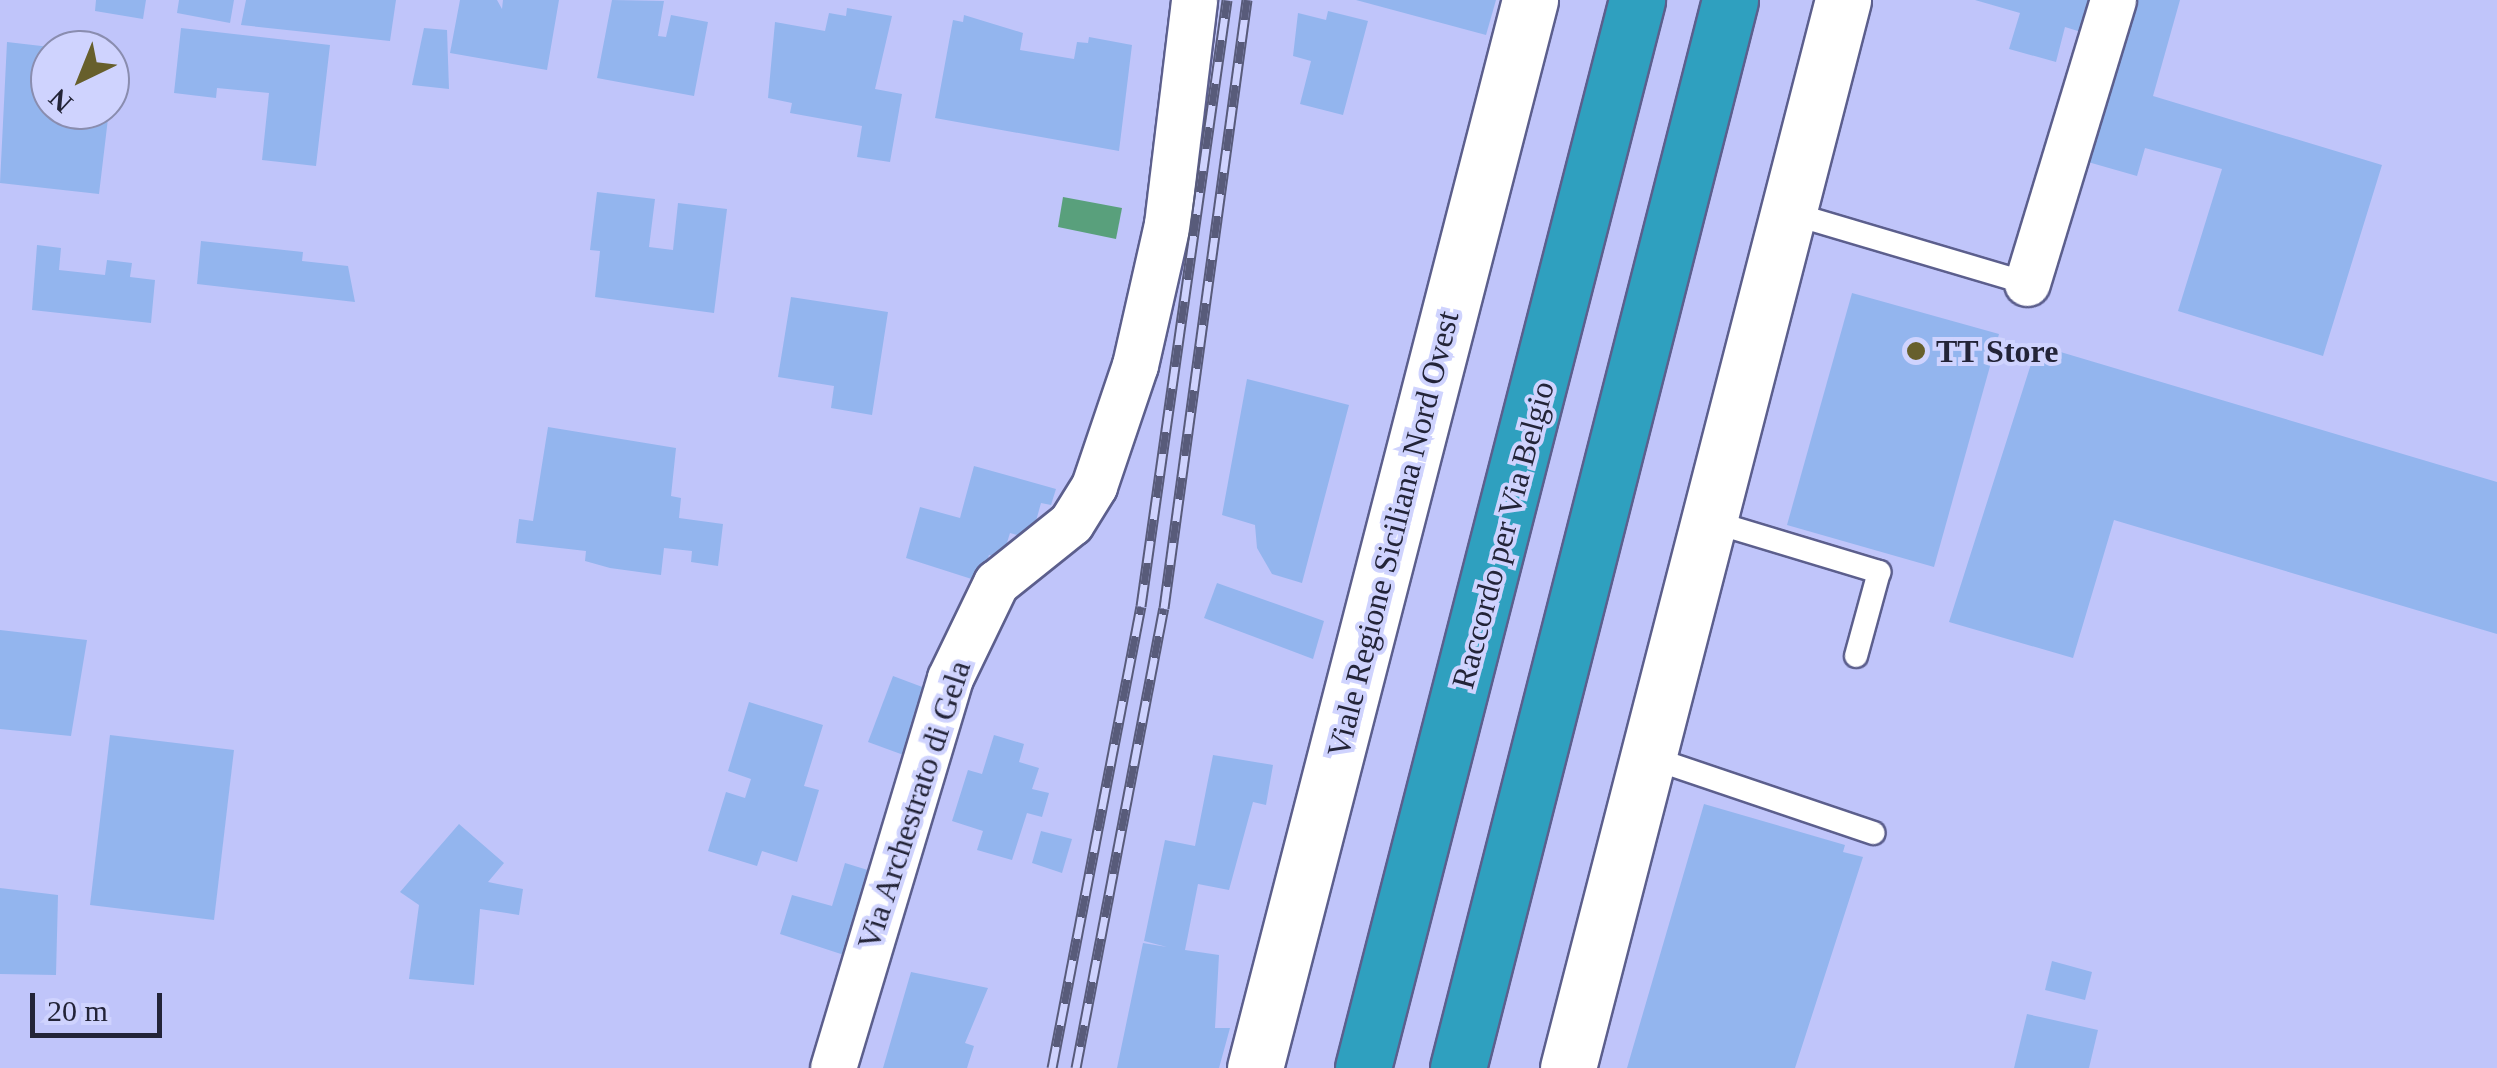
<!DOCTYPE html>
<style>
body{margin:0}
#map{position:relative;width:2497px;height:1068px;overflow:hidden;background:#c0c5fa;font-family:Georgia,serif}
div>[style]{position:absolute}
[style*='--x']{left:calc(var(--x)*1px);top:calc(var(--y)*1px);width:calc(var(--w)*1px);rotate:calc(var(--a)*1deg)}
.water>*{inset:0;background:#59a07c}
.building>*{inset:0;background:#93b5ee}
.roads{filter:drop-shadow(2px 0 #5c5f8d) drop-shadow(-2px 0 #5c5f8d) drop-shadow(0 2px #5c5f8d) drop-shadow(0 -2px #5c5f8d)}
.service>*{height:22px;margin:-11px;padding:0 11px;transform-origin:11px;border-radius:11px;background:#fff}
.minor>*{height:45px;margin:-22.5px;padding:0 22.5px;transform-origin:22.5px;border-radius:22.5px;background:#fff}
.tertiary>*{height:55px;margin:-27.5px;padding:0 27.5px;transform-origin:27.5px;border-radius:27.5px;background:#fff}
.motorway>*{height:55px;margin:-27.5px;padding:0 27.5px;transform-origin:27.5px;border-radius:27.5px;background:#2fa0bf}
.rail>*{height:11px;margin-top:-5.5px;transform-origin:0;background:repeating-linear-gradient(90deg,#cfd3fe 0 22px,#585b7a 0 44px);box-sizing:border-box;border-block:2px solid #585b7a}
.dots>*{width:28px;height:28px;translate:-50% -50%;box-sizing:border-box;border:5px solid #cfd3fe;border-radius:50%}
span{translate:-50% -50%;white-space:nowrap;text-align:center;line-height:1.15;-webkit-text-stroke:8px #cfd3fe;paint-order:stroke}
.poi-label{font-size:32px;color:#232438;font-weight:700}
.left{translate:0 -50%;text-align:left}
.street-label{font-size:32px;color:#232438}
.north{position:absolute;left:30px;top:30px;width:100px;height:100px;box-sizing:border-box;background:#cfd3fe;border:2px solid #8a8daf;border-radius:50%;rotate:223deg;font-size:28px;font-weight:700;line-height:40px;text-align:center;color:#232438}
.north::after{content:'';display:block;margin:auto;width:35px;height:45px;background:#675f2c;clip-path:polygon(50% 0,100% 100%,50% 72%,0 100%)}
.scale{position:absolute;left:30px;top:993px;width:132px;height:45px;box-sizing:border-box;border:5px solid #232438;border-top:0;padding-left:12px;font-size:30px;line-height:35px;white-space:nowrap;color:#232438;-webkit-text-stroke:8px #cfd3fe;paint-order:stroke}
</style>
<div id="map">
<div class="water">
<div style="clip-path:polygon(1063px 197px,1122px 208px,1116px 239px,1058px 227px)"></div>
</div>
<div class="building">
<div style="clip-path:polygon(96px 0,146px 0,143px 19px,95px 11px)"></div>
<div style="clip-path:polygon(179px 0,234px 0,230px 23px,177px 13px)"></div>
<div style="clip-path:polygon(246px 0,396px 0,390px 41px,241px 25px)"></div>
<div style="clip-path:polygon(460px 0,497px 0,502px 9px,503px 0,559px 0,547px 70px,450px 53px)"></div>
<div style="clip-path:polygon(612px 0,664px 1px,658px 36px,666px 37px,671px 15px,708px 22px,694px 96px,597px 78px)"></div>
<div style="clip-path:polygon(1356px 0,1496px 0,1486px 35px)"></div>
<div style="clip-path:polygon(1975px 0,2100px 0,2081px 32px,2065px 27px,2056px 62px,2009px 49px,2020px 13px)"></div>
<div style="clip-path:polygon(2134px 0,2180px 0,2153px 96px,2382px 165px,2323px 356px,2178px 311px,2222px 169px,2145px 148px,2137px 176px,2088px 162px)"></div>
<div style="clip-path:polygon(847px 8px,892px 16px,875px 89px,902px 94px,890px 162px,857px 157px,862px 126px,790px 113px,792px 103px,768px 98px,775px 22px,825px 31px,829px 13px,846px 16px)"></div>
<div style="clip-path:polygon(1328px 11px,1368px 21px,1343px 115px,1300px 104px,1311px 61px,1293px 56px,1298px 13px,1326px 20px)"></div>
<div style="clip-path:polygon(964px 15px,1023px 33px,1020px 50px,1074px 59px,1077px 42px,1088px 43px,1089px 37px,1132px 45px,1119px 151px,935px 118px,953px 20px,963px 22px)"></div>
<div style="clip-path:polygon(181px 28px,330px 45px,316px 166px,262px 160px,269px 93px,217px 88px,216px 98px,174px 93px)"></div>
<div style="clip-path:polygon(424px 28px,447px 30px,449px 89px,412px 85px)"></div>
<div style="clip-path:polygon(7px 42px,50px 47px,50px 110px,109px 110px,99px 194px,0 183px)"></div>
<div style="clip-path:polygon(597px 192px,655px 199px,649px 247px,673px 250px,678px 203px,727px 209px,714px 313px,595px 297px,600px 251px,590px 250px)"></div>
<div style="clip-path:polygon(201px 241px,303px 252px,302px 261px,348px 266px,355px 302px,197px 284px)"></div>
<div style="clip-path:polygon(37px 245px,61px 248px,59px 270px,105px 275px,107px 260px,132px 263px,130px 277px,155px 280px,151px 323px,32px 310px)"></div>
<div style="clip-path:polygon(1852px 293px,1999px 334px,1934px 567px,1787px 525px)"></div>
<div style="clip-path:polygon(791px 297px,888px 312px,872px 415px,831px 408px,834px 386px,778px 377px)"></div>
<div style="clip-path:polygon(2037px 345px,2497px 482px,2497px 634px,2114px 520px,2073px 658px,1949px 622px)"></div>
<div style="clip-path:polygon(1247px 379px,1349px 405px,1302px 583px,1272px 574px,1257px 548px,1255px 525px,1222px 515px)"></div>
<div style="clip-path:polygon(548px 427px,676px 448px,671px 496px,681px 498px,679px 518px,723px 524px,718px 566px,691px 562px,692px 551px,664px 548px,661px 575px,610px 568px,585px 561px,586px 551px,516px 543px,519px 519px,533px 521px)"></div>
<div style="clip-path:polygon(974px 466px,1056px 489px,1051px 505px,1041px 503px,1031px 539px,1010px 533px,1002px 559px,989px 555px,981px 582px,906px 558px,920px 507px,960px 518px)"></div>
<div style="clip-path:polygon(1217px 583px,1324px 621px,1313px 659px,1204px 618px)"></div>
<div style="clip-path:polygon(0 630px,87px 640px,71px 736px,0 729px)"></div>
<div style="clip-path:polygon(893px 676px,933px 691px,909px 757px,868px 742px)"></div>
<div style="clip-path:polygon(749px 702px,823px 725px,804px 786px,819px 790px,797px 862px,762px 851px,757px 866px,708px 851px,726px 792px,745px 798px,751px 779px,728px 771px)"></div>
<div style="clip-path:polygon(110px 735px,234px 750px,214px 920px,90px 905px)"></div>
<div style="clip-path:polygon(994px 735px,1024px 744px,1019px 762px,1039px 768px,1032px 789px,1049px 793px,1042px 817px,1027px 813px,1012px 860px,977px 850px,983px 831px,952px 821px,968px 770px,982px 774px)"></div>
<div style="clip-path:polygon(1213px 755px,1273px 765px,1266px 805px,1253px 802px,1229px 890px,1198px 884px,1185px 950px,1219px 955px,1215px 1028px,1230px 1028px,1219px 1068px,1117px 1068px,1143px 943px,1167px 947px,1144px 941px,1165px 840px,1195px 846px)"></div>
<div style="clip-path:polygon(1704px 804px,1845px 845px,1843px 852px,1863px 857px,1795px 1068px,1627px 1068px)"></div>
<div style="clip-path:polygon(459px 824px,504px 863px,488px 882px,523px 889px,519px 915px,480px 909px,474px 985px,409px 979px,419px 905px,400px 892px)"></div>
<div style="clip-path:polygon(1041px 831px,1072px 839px,1062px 873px,1032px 863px)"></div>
<div style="clip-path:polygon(845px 863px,871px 871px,844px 955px,780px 934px,792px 895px,832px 906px)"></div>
<div style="clip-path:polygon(0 888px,58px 895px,56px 975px,0 974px)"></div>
<div style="clip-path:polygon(2052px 961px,2092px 972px,2085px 1000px,2045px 990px)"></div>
<div style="clip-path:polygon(911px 972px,988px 988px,965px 1043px,974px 1046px,967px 1068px,883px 1068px)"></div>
<div style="clip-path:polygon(2027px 1014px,2098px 1030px,2089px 1068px,2014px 1068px)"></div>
</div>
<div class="roads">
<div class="service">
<div style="--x:1790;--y:213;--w:247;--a:16.5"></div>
<div style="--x:1710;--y:521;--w:177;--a:16.8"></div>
<div style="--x:1879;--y:572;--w:87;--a:105.3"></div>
<div style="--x:1649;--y:757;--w:237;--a:18.7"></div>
</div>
<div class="minor">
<div style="--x:2027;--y:283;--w:296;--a:-73.1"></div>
<div style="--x:833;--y:1068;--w:407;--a:-73.3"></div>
<div style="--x:950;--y:678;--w:106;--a:-64.2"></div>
<div style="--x:996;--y:583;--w:96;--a:-38.7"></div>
<div style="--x:1071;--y:523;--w:44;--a:-58.1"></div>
<div style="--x:1094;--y:486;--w:128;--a:-71.3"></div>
<div style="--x:1135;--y:365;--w:145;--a:-77.2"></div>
<div style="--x:1167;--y:224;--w:226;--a:-83.1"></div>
</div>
<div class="tertiary">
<div style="--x:1255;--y:1068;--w:1103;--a:-75.56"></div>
<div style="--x:1568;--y:1068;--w:1103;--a:-75.56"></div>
</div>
<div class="motorway">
<div style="--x:1363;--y:1068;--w:1103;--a:-75.61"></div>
<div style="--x:1458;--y:1068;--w:1102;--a:-75.71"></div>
</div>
</div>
<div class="rail">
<div style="--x:1052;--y:1068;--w:470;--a:-79.1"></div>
<div style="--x:1141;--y:606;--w:612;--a:-81.92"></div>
<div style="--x:1076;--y:1068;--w:468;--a:-79.2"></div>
<div style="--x:1164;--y:608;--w:614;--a:-82.23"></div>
</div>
<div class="dots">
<div style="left:1916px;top:351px;background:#675f2c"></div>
</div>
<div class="poi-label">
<span class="left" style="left:1936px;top:351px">TT Store</span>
</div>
<div class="street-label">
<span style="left:1393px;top:534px;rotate:-76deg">Viale Regione Siciliana Nord Ovest</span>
<span style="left:1503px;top:535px;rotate:-75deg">Raccordo per Via Belgio</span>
<span style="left:914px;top:805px;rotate:-72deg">Via Archestrato di Gela</span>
</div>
<div class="north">N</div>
<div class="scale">20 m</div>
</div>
